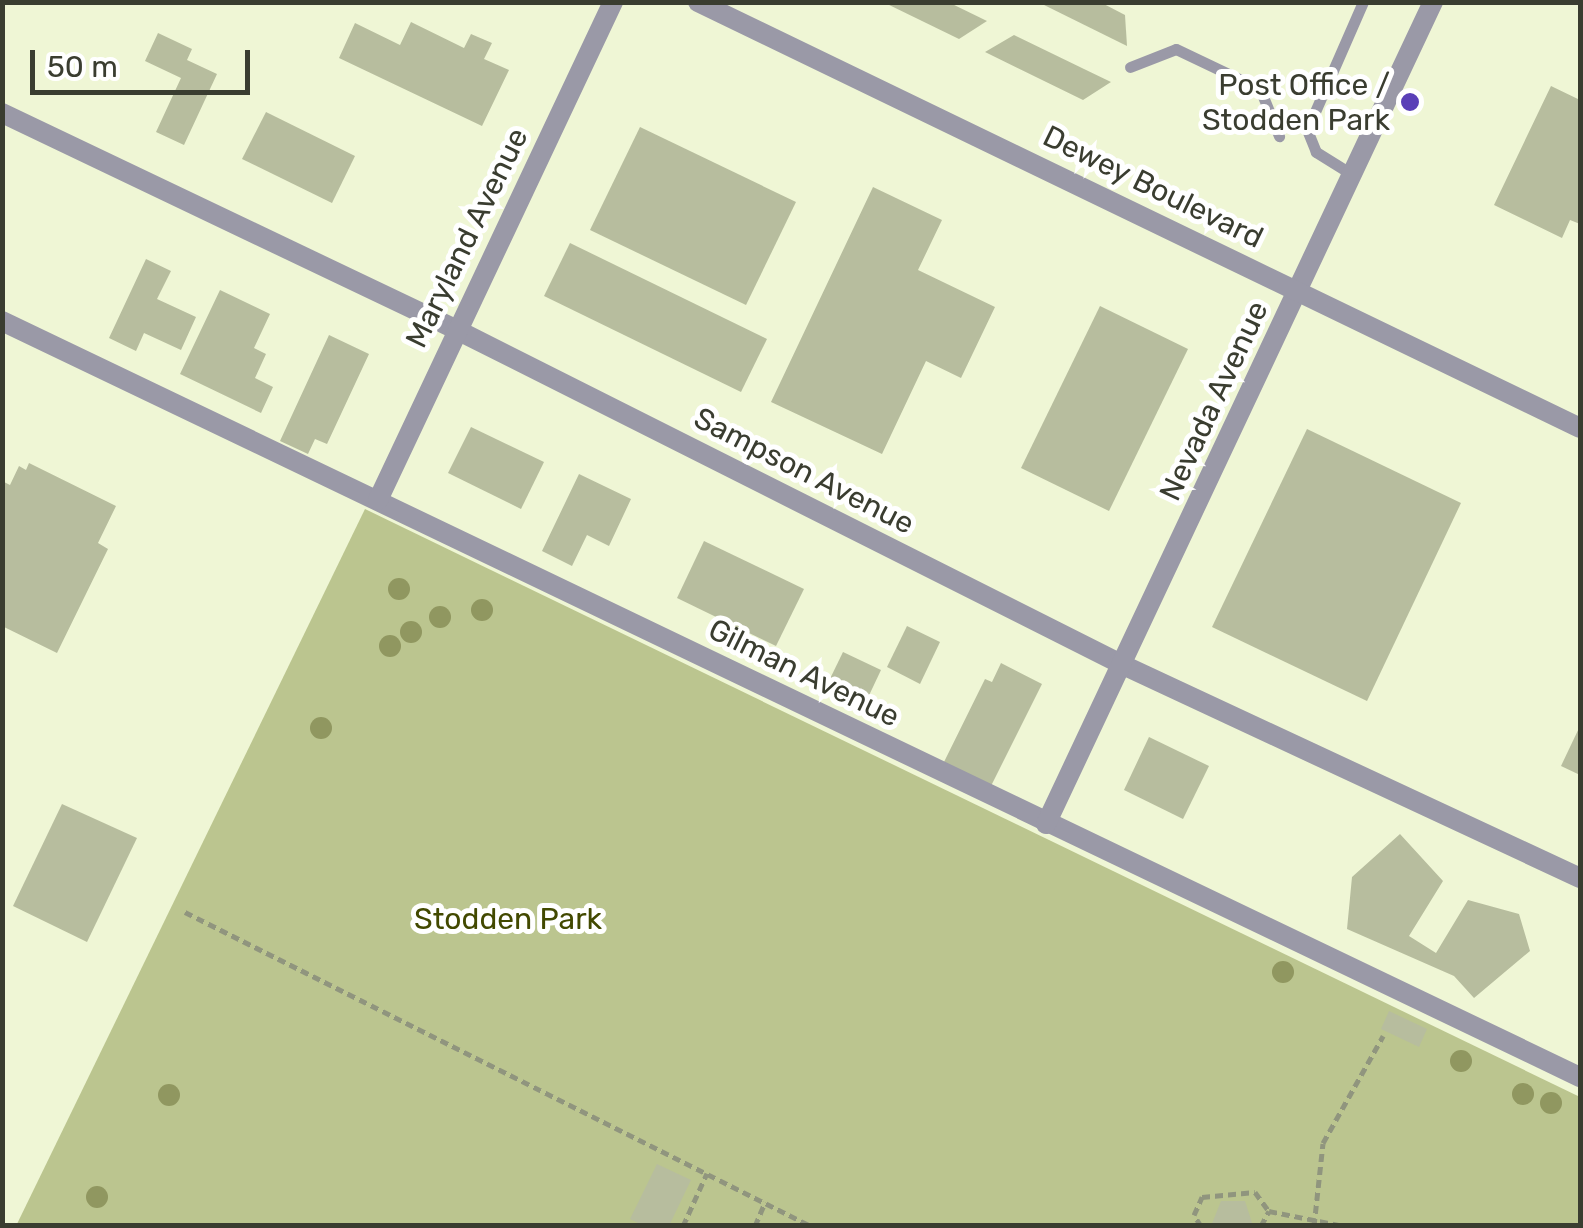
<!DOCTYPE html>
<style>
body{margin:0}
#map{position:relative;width:1583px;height:1228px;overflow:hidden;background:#eff6d5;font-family:Rubik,sans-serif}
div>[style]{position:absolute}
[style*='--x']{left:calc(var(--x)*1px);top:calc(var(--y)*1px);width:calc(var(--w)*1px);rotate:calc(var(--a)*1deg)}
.green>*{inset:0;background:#bbc58f}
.building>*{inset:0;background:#b7bd9e}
.path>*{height:5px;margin-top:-2.5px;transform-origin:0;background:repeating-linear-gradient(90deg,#90957e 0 8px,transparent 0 13px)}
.service>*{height:11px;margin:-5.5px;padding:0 5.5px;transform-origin:5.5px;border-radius:5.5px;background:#9a99a7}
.minor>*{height:20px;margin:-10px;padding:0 10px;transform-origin:10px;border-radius:10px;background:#9a99a7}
.tertiary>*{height:20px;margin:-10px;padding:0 10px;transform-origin:10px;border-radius:10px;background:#9a99a7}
.trees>*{width:22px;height:22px;margin:-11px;border-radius:50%;background:#909760}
.dots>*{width:28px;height:28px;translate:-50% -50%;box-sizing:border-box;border:5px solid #fff;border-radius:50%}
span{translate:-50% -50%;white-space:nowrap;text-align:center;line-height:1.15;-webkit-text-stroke:10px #fff;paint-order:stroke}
.poi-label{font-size:30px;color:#3a3d30}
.right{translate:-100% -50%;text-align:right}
.street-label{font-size:30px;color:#3a3d30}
.park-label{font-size:30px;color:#424900}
.frame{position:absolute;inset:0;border:5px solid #3a3d30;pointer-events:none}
.scale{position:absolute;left:30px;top:50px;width:220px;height:45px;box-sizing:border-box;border:5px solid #3a3d30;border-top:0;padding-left:12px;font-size:30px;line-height:35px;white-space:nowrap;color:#3a3d30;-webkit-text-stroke:8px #fff;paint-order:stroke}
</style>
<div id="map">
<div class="green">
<div style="clip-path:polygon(365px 509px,1580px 1097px,1580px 1225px,16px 1226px)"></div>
</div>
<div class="building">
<div style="clip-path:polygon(883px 2px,948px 2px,987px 21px,959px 39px)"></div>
<div style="clip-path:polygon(1038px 2px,1100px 2px,1125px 15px,1127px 46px)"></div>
<div style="clip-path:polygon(411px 22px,464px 48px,471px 34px,492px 43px,484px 59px,509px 70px,482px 126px,339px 58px,355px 23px,400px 45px)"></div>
<div style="clip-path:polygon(158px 33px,192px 49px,187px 60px,217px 74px,184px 145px,156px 132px,181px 78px,145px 61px)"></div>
<div style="clip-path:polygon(1014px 35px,1084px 69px,1111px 82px,1083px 100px,985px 52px)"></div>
<div style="clip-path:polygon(1551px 86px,1580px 100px,1580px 224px,1570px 220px,1562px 238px,1494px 205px)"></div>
<div style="clip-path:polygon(266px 112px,355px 156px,332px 203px,242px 159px)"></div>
<div style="clip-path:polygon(640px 127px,796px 202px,746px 305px,590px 230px)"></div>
<div style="clip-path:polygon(873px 187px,942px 220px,918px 270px,995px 307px,961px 378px,926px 361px,882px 454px,771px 402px)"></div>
<div style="clip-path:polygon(570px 243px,767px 339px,741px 392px,544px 296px)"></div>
<div style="clip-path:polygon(146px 259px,171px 271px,157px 299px,196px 317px,181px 350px,144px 333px,136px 351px,109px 338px)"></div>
<div style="clip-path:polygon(220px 290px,270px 314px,254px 348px,266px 354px,255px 378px,273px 387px,261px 413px,180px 374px)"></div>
<div style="clip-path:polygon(1100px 306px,1188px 349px,1109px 511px,1021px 468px)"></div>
<div style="clip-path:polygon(329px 335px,369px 354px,327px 444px,315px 439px,308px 454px,280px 441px)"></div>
<div style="clip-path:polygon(471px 427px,544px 462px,521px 509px,448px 473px)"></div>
<div style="clip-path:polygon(1307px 429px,1461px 503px,1367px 701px,1212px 627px)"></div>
<div style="clip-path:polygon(29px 463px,116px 506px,98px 543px,108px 549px,57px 653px,2px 626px,2px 481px,10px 485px,19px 466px,26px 470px)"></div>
<div style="clip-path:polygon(579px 474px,631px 499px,609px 546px,587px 535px,572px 566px,542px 551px)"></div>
<div style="clip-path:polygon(704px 541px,804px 589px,776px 646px,677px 598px)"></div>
<div style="clip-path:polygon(907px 626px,940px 642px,920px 684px,887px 667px)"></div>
<div style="clip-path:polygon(843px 652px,881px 670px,864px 706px,826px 687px)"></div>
<div style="clip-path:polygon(1001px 663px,1042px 684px,990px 788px,943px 764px,985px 679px,992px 682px)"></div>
<div style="clip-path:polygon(1580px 726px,1580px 775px,1561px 766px)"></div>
<div style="clip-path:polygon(1149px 737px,1209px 766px,1183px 819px,1124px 790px)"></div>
<div style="clip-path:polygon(62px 804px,137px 838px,87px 942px,13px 906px)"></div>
<div style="clip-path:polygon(1400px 834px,1443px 881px,1409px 936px,1436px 953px,1468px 900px,1519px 914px,1530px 951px,1474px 998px,1454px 976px,1347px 929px,1352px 877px)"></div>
<div style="clip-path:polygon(1389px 1011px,1427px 1029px,1419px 1047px,1381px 1029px)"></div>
<div style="clip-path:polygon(657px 1164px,691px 1180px,669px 1226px,644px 1226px,630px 1219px)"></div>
<div style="clip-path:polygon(1221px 1201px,1245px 1201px,1253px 1226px,1211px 1226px)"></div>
</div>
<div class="path">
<div style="--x:185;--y:912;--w:700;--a:26.64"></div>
<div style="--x:683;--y:1226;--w:58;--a:-65.6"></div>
<div style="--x:755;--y:1226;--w:26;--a:-67"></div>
<div style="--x:1201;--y:1226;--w:13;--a:-122"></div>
<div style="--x:1194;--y:1215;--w:20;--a:-66"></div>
<div style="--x:1202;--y:1197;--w:53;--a:-5.4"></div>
<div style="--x:1255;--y:1192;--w:24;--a:54"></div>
<div style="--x:1269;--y:1211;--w:76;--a:11.3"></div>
<div style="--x:1261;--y:1226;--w:17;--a:-62"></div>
<div style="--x:1314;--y:1226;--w:83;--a:-83.8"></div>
<div style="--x:1323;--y:1143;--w:123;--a:-60.7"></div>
</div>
<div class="service">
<div style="--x:1130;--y:67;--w:49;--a:-21.4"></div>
<div style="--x:1176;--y:49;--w:93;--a:25.5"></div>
<div style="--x:1260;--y:89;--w:51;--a:68"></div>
<div style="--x:1353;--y:175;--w:44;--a:-148.1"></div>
<div style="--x:1316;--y:152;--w:24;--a:-112"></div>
<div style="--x:1307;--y:130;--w:140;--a:-66.4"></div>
</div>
<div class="minor">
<div style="--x:2;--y:113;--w:502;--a:25.49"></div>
<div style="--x:455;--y:329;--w:748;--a:26.7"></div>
<div style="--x:1123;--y:665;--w:504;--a:24.99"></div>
<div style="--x:2;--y:321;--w:1750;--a:25.6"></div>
<div style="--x:378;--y:500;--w:551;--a:-64.74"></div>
<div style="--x:1046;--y:824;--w:909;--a:-64.79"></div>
</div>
<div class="tertiary">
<div style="--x:698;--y:2;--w:979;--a:25.78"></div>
</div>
<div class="trees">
<div style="left:399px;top:589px"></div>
<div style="left:482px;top:610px"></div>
<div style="left:440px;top:617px"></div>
<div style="left:411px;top:632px"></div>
<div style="left:390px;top:646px"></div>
<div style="left:321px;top:728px"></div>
<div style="left:1283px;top:972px"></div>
<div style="left:1461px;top:1061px"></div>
<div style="left:1523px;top:1094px"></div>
<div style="left:169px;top:1095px"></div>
<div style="left:1551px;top:1103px"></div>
<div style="left:97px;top:1197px"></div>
</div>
<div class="dots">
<div style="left:1410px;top:102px;background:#5a3fb7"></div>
</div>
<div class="poi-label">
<span class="right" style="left:1390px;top:102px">Post Office /<br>Stodden Park</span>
</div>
<div class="street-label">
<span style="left:1153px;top:187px;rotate:26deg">Dewey Boulevard</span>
<span style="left:467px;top:238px;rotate:-64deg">Maryland Avenue</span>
<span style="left:1214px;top:401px;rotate:-65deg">Nevada Avenue</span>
<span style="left:804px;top:471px;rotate:27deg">Sampson Avenue</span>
<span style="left:804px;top:673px;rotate:26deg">Gilman Avenue</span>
</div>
<div class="park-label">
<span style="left:508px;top:919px">Stodden Park</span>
</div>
<div class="frame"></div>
<div class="scale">50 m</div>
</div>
